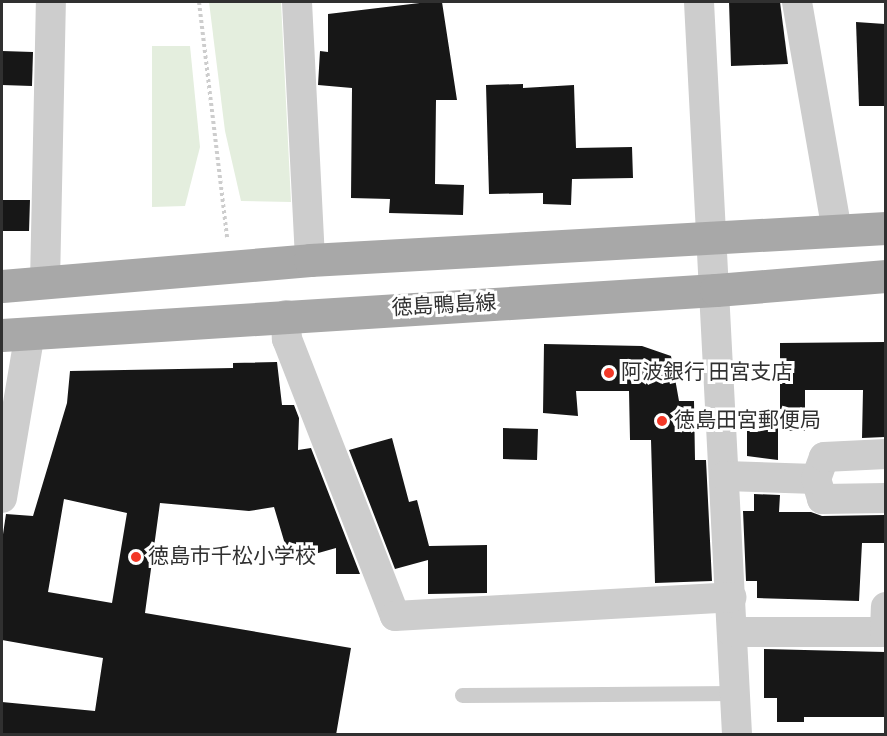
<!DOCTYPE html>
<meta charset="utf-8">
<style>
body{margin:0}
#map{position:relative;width:887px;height:736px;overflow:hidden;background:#fff;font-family:"Alegreya Sans","Noto Sans JP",sans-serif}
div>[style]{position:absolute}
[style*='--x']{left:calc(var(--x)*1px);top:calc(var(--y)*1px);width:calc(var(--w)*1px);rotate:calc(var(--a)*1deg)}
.green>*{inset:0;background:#e4eede}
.building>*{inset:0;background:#171717}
.path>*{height:4px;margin-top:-2px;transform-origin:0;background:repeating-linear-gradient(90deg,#cdcdcd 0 3px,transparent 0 6px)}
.lane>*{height:15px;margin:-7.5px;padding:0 7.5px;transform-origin:7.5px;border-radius:7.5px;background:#cdcdcd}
.street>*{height:30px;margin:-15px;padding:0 15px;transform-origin:15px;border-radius:15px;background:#cdcdcd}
.primary>*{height:33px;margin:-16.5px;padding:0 16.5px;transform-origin:16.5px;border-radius:16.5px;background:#a8a8a8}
.dots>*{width:16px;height:16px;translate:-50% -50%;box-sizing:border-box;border:3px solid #fff;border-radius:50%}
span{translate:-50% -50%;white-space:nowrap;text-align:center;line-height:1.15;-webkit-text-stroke:6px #fff;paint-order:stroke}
.street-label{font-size:21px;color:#303030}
.poi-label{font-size:21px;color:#303030}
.left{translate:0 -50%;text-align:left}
.frame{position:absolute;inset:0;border:3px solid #303030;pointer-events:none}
</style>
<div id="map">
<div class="green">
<div style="clip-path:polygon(209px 2px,281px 2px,291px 202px,241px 201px,225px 131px)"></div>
<div style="clip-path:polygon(152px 46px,190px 46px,200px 147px,185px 206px,152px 207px)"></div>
</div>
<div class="building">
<div style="clip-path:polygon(428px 2px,442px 2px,457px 100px,436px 100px,435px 184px,464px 185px,463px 215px,389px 213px,390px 199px,351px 198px,352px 88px,318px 85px,320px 51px,328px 52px,328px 14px)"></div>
<div style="clip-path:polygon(729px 2px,780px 2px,788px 64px,731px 66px)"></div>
<div style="clip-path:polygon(856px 22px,885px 24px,885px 106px,859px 106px)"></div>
<div style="clip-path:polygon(2px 51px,33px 52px,32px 86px,2px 85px)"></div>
<div style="clip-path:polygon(523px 84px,523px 88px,574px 85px,576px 148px,632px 147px,633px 178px,572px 179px,571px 205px,543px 204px,543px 193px,489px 194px,486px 85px)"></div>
<div style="clip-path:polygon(2px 200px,30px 200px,29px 231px,2px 231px)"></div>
<div style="clip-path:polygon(885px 342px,885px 437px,862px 438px,863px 390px,805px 390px,805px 431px,780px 431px,780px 343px)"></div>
<div style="clip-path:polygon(544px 344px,642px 346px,671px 356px,679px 401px,694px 401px,695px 460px,706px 460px,712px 581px,655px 583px,651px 440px,630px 440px,629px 391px,576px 391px,578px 416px,543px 413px)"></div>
<div style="clip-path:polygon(evenodd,277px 362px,282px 405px,294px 405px,299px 418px,298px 450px,311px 448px,360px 574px,336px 574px,336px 548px,290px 561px,274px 507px,249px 511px,160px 503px,145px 613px,351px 648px,336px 735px,2px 735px,2px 702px,95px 711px,103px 658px,2px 640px,2px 541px,6px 514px,33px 516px,67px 403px,70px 371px,233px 368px,233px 363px,277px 362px,64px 499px,127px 513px,112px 603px,48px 592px,64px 499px)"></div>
<div style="clip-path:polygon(747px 411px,778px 411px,778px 460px,747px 456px)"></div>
<div style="clip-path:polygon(503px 428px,538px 429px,537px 460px,503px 459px)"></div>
<div style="clip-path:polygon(392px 438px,409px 502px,417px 500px,429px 546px,487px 545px,487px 593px,428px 594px,428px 560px,395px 569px,349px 450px)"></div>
<div style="clip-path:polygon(754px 494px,780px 495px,779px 512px,811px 512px,822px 516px,885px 515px,885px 543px,862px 543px,859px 601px,757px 598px,757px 581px,746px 581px,743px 511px,754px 511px)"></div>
<div style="clip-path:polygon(764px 649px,885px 652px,885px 717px,804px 717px,804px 722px,777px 722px,777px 698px,764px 698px)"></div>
</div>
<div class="path">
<div style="--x:199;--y:2;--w:237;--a:83.2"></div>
</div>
<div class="lane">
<div style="--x:462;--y:695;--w:273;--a:-0.4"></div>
</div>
<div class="street">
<div style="--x:297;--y:2;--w:258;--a:87.1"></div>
<div style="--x:699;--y:2;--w:733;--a:87.03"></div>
<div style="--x:797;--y:2;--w:232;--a:80.1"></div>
<div style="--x:45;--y:283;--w:281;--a:-88.8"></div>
<div style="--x:286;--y:315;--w:24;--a:88"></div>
<div style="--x:287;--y:339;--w:297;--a:68.7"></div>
<div style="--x:395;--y:616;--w:337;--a:-3.2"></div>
<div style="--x:725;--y:476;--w:91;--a:1.9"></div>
<div style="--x:816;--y:479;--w:21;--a:73"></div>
<div style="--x:822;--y:499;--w:64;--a:-0.9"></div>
<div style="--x:816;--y:479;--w:23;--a:-70"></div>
<div style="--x:824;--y:457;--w:62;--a:-2.8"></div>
<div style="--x:2;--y:498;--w:167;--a:-80.4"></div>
<div style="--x:732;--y:632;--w:153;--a:0"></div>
<div style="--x:885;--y:632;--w:25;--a:-88"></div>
</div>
<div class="primary">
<div style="--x:2;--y:286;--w:309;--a:-4.8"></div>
<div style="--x:310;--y:260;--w:577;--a:-3.18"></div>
<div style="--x:2;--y:335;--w:715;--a:-3.61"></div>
<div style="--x:716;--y:290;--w:171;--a:-4.7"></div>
</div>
<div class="dots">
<div style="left:609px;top:373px;background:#f33827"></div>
<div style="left:662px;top:421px;background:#f33827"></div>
<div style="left:136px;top:557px;background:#f33827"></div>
</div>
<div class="street-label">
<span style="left:444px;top:306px;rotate:-3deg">徳島鴨島線</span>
</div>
<div class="poi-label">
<span class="left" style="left:621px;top:373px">阿波銀行 田宮支店</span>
<span class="left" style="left:674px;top:421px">徳島田宮郵便局</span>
<span class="left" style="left:148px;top:557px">徳島市千松小学校</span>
</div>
<div class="frame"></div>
</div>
